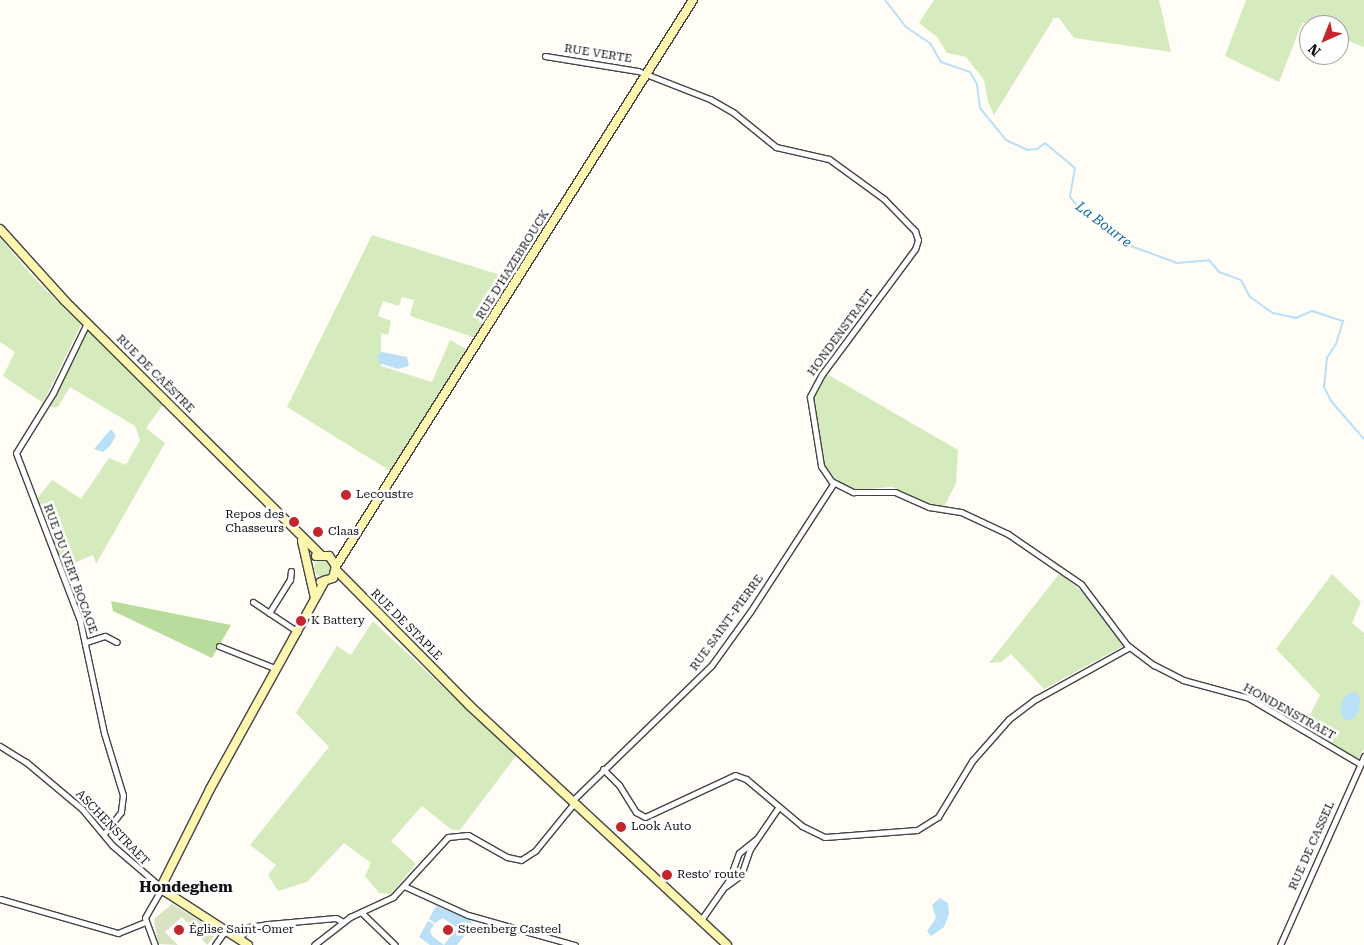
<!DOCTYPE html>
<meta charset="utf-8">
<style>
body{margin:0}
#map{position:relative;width:1364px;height:945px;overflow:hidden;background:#fffdf5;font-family:"Roboto Serif",serif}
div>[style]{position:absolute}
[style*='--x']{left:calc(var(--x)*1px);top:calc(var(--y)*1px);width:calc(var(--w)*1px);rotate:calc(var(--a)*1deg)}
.green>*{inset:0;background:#d5ebbd}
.round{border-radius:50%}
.forest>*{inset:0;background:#b9dc9c}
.cemetery>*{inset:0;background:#d9e3c4}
.water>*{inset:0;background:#b9e0f7}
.stream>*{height:2px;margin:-1px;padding:0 1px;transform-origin:1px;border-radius:1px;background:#b9e0f7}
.roads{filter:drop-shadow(1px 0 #444) drop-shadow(-1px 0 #444) drop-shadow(0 1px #444) drop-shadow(0 -1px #444)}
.street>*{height:5px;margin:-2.5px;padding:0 2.5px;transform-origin:2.5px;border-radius:2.5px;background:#fff}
.secondary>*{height:8px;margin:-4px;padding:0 4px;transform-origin:4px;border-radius:4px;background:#fff6b0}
.dots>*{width:14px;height:14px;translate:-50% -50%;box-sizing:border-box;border:2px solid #fff;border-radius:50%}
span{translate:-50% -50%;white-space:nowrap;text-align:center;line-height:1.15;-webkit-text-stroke:5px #fff;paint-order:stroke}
.street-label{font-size:12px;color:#111}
.poi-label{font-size:12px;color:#111}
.left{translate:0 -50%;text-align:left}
.right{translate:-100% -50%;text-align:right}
.water-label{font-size:14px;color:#1768a6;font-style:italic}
.quarter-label{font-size:15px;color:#111;font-weight:700}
.north{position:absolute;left:1299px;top:15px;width:50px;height:50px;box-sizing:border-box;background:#fff;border:1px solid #a0a0a0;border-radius:50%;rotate:224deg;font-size:14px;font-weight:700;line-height:20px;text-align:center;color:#111}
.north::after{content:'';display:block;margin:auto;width:18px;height:22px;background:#c4262e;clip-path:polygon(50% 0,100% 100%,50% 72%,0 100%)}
</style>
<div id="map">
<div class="green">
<div style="clip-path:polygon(934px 0,1159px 0,1171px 52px,1074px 38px,1059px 18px,1054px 18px,994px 115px,988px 102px,984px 80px,966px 57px,947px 53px,937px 37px,919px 23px)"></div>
<div style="clip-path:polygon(1246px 0,1364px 0,1364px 47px,1339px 37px,1339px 25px,1302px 23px,1279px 82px,1225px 56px)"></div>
<div style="clip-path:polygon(372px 235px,513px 279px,476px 338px,413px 317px,410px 315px,414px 300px,402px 297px,399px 306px,383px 301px,378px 316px,391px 321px,388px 335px,381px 333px,381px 366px,432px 382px,450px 340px,468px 350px,392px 472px,287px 407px)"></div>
<div style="clip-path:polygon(0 238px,35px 279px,81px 325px,43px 403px,3px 376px,15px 352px,0 342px)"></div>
<div style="clip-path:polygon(88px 331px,163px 405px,146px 428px,165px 443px,96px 564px,93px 555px,61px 569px,36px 500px,52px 480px,81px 499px,109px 458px,126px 465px,140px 440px,135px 426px,70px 387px,58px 407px,50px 407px)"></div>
<div style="clip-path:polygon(827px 374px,958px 450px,956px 483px,944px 507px,927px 503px,892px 487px,854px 490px,832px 479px,822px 463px,811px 402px)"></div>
<div class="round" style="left:314px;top:559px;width:18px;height:18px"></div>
<div style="clip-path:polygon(1060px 573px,1089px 598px,1123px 646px,1044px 689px,1011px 654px,1001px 662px,989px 663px)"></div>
<div style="clip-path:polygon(1332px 574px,1361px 602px,1352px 623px,1364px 633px,1364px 749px,1359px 759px,1303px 729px,1320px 695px,1276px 649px)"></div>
<div style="clip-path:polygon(373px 621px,516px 756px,460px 830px,452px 830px,422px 806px,391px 841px,416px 864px,391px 894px,379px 893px,365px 876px,371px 863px,344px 843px,307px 882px,278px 891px,268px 875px,276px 865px,250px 845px,329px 747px,296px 713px,337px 646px,351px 655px)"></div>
</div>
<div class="forest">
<div style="clip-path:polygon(111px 601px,231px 625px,212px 658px,113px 611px)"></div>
</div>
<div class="cemetery">
<div style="clip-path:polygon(172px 904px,214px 929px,215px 935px,207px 945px,182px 917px,165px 932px,178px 945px,158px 944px,154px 919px)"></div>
</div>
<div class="water">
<div style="clip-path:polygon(382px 352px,407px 357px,409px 366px,398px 369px,379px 363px,377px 356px)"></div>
<div style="clip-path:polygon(111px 429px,116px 436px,110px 446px,103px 452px,94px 449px)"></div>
<div style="clip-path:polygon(1356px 692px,1360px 697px,1359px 712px,1352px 719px,1345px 720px,1341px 714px,1341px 703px,1347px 694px)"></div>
<div style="clip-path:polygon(940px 898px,948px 903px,949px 914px,944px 927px,931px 936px,927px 931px,936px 918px,932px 905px)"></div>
<div style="clip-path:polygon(436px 906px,471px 920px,472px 926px,457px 945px,430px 945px,419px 937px,428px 921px,434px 924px,430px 931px,432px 936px,444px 945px,457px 928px,443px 918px,435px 923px,429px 919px)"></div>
</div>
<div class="stream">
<div style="--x:885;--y:0;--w:34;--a:52"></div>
<div style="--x:906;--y:27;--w:29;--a:34"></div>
<div style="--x:930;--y:43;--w:22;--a:60"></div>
<div style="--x:941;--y:62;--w:31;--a:19"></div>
<div style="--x:970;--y:72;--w:14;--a:60"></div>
<div style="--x:977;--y:84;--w:24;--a:83"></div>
<div style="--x:980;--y:108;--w:41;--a:50.9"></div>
<div style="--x:1006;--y:140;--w:23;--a:25"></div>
<div style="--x:1027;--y:150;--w:10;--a:-6"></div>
<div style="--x:1037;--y:149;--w:10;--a:-37"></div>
<div style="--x:1045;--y:143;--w:39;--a:40"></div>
<div style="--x:1075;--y:168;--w:29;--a:100"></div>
<div style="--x:1070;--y:197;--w:14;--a:51"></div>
<div style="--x:1079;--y:208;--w:44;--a:36.6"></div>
<div style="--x:1114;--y:234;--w:21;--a:35"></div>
<div style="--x:1131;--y:246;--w:49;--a:20.3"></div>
<div style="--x:1177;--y:263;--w:32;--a:-5"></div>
<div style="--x:1209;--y:260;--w:16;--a:50"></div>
<div style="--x:1219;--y:272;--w:23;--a:20"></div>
<div style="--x:1241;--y:280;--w:19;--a:62"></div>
<div style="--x:1250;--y:297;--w:28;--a:35"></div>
<div style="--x:1273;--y:313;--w:24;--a:12"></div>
<div style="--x:1296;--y:318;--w:17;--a:-24"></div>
<div style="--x:1312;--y:311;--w:33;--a:18"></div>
<div style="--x:1343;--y:321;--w:24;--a:107"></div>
<div style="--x:1336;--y:344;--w:17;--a:123"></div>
<div style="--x:1327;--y:358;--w:29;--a:96"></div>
<div style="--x:1324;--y:387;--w:16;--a:63"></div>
<div style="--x:1331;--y:401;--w:50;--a:49"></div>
</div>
<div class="roads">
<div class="street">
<div style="--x:545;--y:56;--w:94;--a:9.2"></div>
<div style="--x:638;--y:71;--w:77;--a:21.3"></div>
<div style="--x:710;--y:99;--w:28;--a:30"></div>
<div style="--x:734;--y:113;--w:54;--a:39"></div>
<div style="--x:776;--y:147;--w:54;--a:12.8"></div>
<div style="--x:829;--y:159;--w:68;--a:36"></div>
<div style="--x:884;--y:199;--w:45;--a:45.9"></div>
<div style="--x:915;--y:231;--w:9;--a:72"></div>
<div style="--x:918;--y:240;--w:9;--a:108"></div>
<div style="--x:915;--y:249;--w:156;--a:126.6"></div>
<div style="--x:822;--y:374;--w:26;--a:118"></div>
<div style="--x:810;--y:397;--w:70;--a:80.9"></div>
<div style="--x:821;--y:466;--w:18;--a:56"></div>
<div style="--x:831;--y:481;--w:25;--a:27"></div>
<div style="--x:853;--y:492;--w:42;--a:0"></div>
<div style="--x:895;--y:492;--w:37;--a:24"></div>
<div style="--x:929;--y:507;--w:32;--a:9"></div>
<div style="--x:961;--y:512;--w:52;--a:25.1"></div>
<div style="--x:1008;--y:534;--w:88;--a:34.4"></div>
<div style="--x:1081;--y:584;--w:76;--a:53"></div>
<div style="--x:1127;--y:645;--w:34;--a:37"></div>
<div style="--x:1154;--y:665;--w:33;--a:27"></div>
<div style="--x:1183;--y:680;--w:68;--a:15.3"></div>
<div style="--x:1249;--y:698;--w:129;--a:30.7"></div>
<div style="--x:87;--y:323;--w:78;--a:115.9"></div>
<div style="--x:53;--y:393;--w:70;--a:121.7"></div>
<div style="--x:16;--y:453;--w:180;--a:69.1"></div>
<div style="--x:80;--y:621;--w:115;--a:77.9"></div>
<div style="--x:104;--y:733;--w:65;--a:73"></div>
<div style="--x:123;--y:795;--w:17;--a:97"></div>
<div style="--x:121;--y:812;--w:28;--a:128"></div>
<div style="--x:253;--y:602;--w:54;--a:33.7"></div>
<div style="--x:269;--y:613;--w:39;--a:-58"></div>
<div style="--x:290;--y:580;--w:9;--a:-84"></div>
<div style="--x:86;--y:642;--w:20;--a:-18"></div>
<div style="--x:105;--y:636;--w:13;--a:27"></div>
<div style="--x:219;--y:646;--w:62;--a:21.6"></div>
<div style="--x:0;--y:746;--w:31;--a:32"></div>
<div style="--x:26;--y:762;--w:73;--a:40"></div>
<div style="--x:82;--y:809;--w:47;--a:50.2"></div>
<div style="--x:112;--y:845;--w:66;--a:40.7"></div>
<div style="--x:162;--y:888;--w:34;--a:120"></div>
<div style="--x:145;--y:918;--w:29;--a:70"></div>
<div style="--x:603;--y:769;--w:23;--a:45"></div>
<div style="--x:619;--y:785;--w:32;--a:58"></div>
<div style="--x:636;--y:812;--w:10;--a:29"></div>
<div style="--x:645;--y:817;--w:99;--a:-25"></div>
<div style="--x:735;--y:775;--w:12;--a:20"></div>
<div style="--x:746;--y:779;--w:73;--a:40"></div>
<div style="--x:802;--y:826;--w:25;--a:26"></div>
<div style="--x:825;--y:837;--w:92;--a:-4.4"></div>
<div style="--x:917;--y:830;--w:25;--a:-32"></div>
<div style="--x:938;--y:817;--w:66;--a:-58.7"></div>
<div style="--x:972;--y:761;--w:56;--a:-48.6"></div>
<div style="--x:1009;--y:719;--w:34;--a:-37"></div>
<div style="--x:1036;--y:699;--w:107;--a:-29"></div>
<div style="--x:573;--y:800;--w:192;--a:-44.2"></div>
<div style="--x:711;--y:666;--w:67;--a:-54.2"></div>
<div style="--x:750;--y:612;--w:153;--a:-57"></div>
<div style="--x:404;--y:886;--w:70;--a:24.4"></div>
<div style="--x:468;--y:915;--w:111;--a:15.7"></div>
<div style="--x:726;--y:886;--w:19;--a:-36"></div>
<div style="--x:741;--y:875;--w:28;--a:-71"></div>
<div style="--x:750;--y:849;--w:50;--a:-55.7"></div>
<div style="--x:0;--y:899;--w:123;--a:16.1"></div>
<div style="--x:118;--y:933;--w:29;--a:-22"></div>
<div style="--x:361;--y:912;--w:47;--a:44.1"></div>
<div style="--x:701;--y:920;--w:49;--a:-55"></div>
<div style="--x:729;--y:880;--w:29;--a:-70"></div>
<div style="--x:739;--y:853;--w:22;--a:-39"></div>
<div style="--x:239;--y:938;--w:15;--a:-48"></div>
<div style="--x:249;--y:927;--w:20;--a:-9"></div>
<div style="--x:269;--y:924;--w:67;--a:-5.1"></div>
<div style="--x:336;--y:918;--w:8;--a:30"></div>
<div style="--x:215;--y:945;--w:19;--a:-55"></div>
<div style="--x:314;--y:945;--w:46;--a:-37.9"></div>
<div style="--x:350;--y:917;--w:47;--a:-24.9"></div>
<div style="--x:393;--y:897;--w:81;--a:-47.5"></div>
<div style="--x:448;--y:837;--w:20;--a:-6"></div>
<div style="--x:468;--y:835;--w:45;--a:29.4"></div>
<div style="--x:507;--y:857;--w:14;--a:12"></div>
<div style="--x:521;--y:860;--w:17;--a:-33"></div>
<div style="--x:535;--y:851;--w:63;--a:-50.8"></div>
<div style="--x:1280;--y:945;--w:207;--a:-66"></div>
</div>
<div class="secondary">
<div style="--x:0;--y:229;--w:97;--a:47.9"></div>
<div style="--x:65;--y:301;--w:361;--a:44.8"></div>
<div style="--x:302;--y:541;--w:58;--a:77.2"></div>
<div style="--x:316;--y:556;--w:13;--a:0"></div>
<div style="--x:329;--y:556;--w:12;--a:55"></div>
<div style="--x:336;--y:566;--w:12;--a:104"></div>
<div style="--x:333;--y:578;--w:13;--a:162"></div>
<div style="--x:336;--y:566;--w:669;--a:-57.76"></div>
<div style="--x:336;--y:570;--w:190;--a:45.4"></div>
<div style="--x:469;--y:705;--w:352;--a:42.9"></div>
<div style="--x:248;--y:945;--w:98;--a:-147.1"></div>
<div style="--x:166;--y:892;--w:8;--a:-120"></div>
<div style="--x:162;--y:885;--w:107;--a:-63.4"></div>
<div style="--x:210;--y:789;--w:238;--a:-61.1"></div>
</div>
</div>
<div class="dots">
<div style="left:346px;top:495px;background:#c4262e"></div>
<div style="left:294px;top:522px;background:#c4262e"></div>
<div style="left:318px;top:532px;background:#c4262e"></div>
<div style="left:301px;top:621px;background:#c4262e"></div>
<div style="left:621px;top:827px;background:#c4262e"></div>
<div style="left:667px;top:875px;background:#c4262e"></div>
<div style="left:179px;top:930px;background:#c4262e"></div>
<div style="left:448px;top:930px;background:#c4262e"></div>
</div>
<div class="street-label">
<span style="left:598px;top:54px;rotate:9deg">RUE VERTE</span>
<span style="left:513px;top:265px;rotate:-58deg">RUE D'HAZEBROUCK</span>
<span style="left:841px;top:333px;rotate:-54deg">HONDENSTRAET</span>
<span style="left:155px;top:374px;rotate:45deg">RUE DE CAËSTRE</span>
<span style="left:70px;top:569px;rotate:70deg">RUE DU VERT BOCAGE</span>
<span style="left:727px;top:623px;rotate:-54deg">RUE SAINT-PIERRE</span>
<span style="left:406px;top:625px;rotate:45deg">RUE DE STAPLE</span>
<span style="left:1289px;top:712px;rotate:29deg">HONDENSTRAET</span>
<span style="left:112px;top:828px;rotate:46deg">ASCHENSTRAET</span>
<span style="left:1312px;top:846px;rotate:-66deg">RUE DE CASSEL</span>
</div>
<div class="poi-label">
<span class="left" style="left:356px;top:495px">Lecoustre</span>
<span class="right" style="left:284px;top:522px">Repos des<br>Chasseurs</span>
<span class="left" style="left:328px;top:532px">Claas</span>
<span class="left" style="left:311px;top:621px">K Battery</span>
<span class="left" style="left:631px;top:827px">Look Auto</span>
<span class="left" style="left:677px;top:875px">Resto' route</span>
<span class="left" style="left:189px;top:930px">Église Saint-Omer</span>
<span class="left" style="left:458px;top:930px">Steenberg Casteel</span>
</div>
<div class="water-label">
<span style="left:1104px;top:224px;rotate:37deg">La Bourre</span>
</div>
<div class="quarter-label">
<span style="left:186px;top:888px">Hondeghem</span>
</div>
<div class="north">N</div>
</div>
